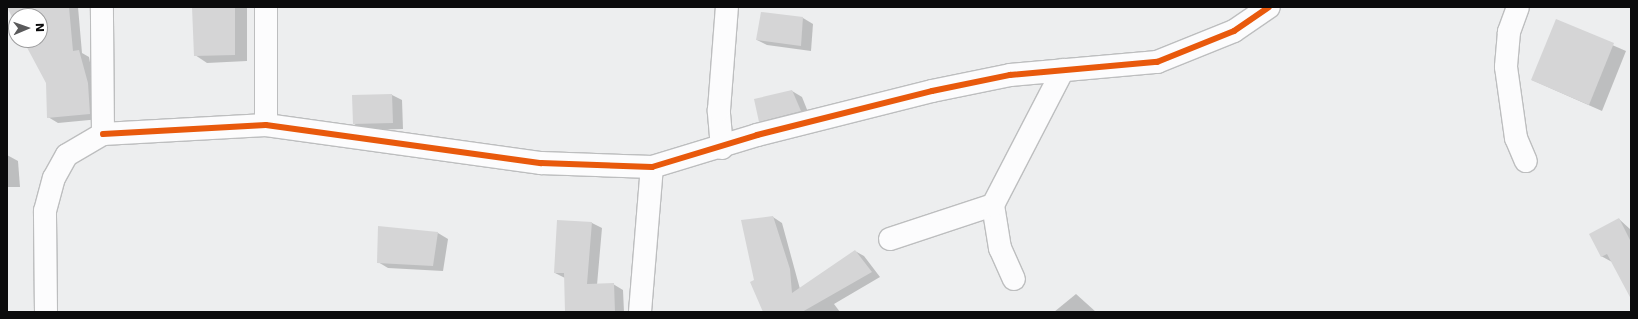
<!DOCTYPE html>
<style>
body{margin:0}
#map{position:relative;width:1638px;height:319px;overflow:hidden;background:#edeeef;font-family:"DejaVu Sans",sans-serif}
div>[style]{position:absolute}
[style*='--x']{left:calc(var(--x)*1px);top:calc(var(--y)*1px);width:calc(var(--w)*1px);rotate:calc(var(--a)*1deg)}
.shadow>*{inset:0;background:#0003}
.building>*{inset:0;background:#d5d5d6}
.roads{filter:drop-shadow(1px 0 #bdbebf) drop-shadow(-1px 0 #bdbebf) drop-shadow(0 1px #bdbebf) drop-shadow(0 -1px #bdbebf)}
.minor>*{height:22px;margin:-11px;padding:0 11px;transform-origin:11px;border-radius:11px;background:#fcfcfd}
.cycleway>*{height:6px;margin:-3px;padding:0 3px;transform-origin:3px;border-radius:3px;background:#e8590c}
span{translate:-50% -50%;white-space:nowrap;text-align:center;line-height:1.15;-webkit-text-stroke:4px #fff;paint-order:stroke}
.frame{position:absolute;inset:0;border:8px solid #0b0b0c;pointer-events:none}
.north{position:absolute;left:8px;top:8px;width:40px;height:40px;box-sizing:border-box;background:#fff;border:1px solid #9d9d9e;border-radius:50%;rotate:88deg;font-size:11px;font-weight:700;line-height:16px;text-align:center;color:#0b0b0c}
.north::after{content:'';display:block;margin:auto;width:14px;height:18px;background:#5a5a5b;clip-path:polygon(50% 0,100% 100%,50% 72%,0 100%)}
</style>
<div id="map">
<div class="shadow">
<div style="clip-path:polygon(12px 7px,78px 7px,82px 53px,89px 57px,100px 119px,58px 123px,48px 117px,47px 83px,25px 40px,40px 40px,40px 16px,16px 16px,16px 30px)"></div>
<div style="clip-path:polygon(193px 7px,247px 7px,247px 61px,207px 63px,195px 55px)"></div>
<div style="clip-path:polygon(803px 18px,813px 24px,811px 51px,767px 45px,757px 40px)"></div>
<div style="clip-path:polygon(1557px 21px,1626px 51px,1602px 111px,1532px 80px)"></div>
<div style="clip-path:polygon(792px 91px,802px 97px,810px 117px,770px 127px,760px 121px)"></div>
<div style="clip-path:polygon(392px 95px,402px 100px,403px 129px,364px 130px,354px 124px)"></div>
<div style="clip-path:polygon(7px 155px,18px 161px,20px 187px,7px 187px)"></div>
<div style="clip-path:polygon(773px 217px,782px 223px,800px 289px,855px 251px,864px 256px,880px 277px,834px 304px,840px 312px,778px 312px)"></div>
<div style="clip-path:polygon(1619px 219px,1631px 230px,1631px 290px,1612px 262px,1601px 256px)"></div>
<div style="clip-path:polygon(558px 221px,592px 223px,602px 228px,597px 285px,613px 284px,623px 290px,624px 312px,566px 312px,565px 278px,555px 273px)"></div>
<div style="clip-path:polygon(438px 233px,448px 239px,443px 271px,388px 268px,378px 262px)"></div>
<div style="clip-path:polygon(1076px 294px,1096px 312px,1054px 312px)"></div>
</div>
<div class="building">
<div style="clip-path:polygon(7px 7px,69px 7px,73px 51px,79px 50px,88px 83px,90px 114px,47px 118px,46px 83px,23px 40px,40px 40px,40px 16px,16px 16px,16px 25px)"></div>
<div style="clip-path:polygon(192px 7px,235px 7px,235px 55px,194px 56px)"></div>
<div style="clip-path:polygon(761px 12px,803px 17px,801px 46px,756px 40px)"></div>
<div style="clip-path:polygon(1556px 19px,1614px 43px,1589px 105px,1531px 80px)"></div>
<div style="clip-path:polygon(792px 90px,801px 111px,759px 122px,754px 99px)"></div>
<div style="clip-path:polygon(392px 94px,393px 123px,353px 124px,352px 95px)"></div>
<div style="clip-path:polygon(773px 216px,790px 269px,792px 293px,855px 250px,872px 272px,802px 312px,763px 312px,750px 282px,754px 280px,741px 220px)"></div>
<div style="clip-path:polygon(1619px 218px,1631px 242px,1631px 299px,1607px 254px,1601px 257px,1589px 234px)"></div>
<div style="clip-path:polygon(557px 220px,592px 222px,587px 284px,614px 283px,615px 312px,565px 312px,564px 273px,554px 273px)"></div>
<div style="clip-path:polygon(378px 226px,438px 232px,433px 266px,377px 263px)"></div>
</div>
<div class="roads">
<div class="minor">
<div style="--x:266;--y:7;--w:118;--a:90"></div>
<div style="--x:1518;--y:7;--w:27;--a:110"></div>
<div style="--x:1509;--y:32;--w:35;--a:95"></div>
<div style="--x:1506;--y:67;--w:72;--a:82"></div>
<div style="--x:1516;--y:138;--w:25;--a:67"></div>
<div style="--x:103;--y:134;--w:163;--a:-3.2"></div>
<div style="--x:266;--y:125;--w:278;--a:7.9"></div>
<div style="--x:541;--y:163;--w:111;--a:2.1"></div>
<div style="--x:652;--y:167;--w:110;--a:-16.9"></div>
<div style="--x:757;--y:135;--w:180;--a:-14.1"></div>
<div style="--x:932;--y:91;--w:80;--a:-11.6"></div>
<div style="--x:1010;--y:75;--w:148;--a:-5.1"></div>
<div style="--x:1157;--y:62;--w:83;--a:-21.9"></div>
<div style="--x:1234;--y:31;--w:42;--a:-34.4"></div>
<div style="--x:722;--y:148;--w:38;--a:-95"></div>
<div style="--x:719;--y:110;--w:103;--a:-85.6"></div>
<div style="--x:993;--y:205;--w:44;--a:80.8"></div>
<div style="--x:1000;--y:248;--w:34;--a:66"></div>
<div style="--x:890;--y:239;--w:108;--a:-18.3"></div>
<div style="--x:993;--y:205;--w:152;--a:-62.6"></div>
<div style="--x:46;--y:312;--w:101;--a:-90.6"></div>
<div style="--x:45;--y:211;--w:34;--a:-75"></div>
<div style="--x:54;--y:178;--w:26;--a:-61"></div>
<div style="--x:67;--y:155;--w:42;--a:-30.3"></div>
<div style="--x:103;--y:134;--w:127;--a:-90.5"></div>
<div style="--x:640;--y:312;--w:145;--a:-85.3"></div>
</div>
</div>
<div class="cycleway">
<div style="--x:103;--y:134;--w:163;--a:-3.2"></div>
<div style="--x:266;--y:125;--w:278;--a:7.9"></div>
<div style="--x:541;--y:163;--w:111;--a:2.1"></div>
<div style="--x:652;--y:167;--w:110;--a:-16.9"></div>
<div style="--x:757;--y:135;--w:180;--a:-14.1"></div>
<div style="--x:932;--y:91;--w:80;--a:-11.6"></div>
<div style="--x:1010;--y:75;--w:148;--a:-5.1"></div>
<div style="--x:1157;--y:62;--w:83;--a:-21.9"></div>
<div style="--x:1234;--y:31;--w:42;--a:-34.4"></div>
</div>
<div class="frame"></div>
<div class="north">N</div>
</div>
